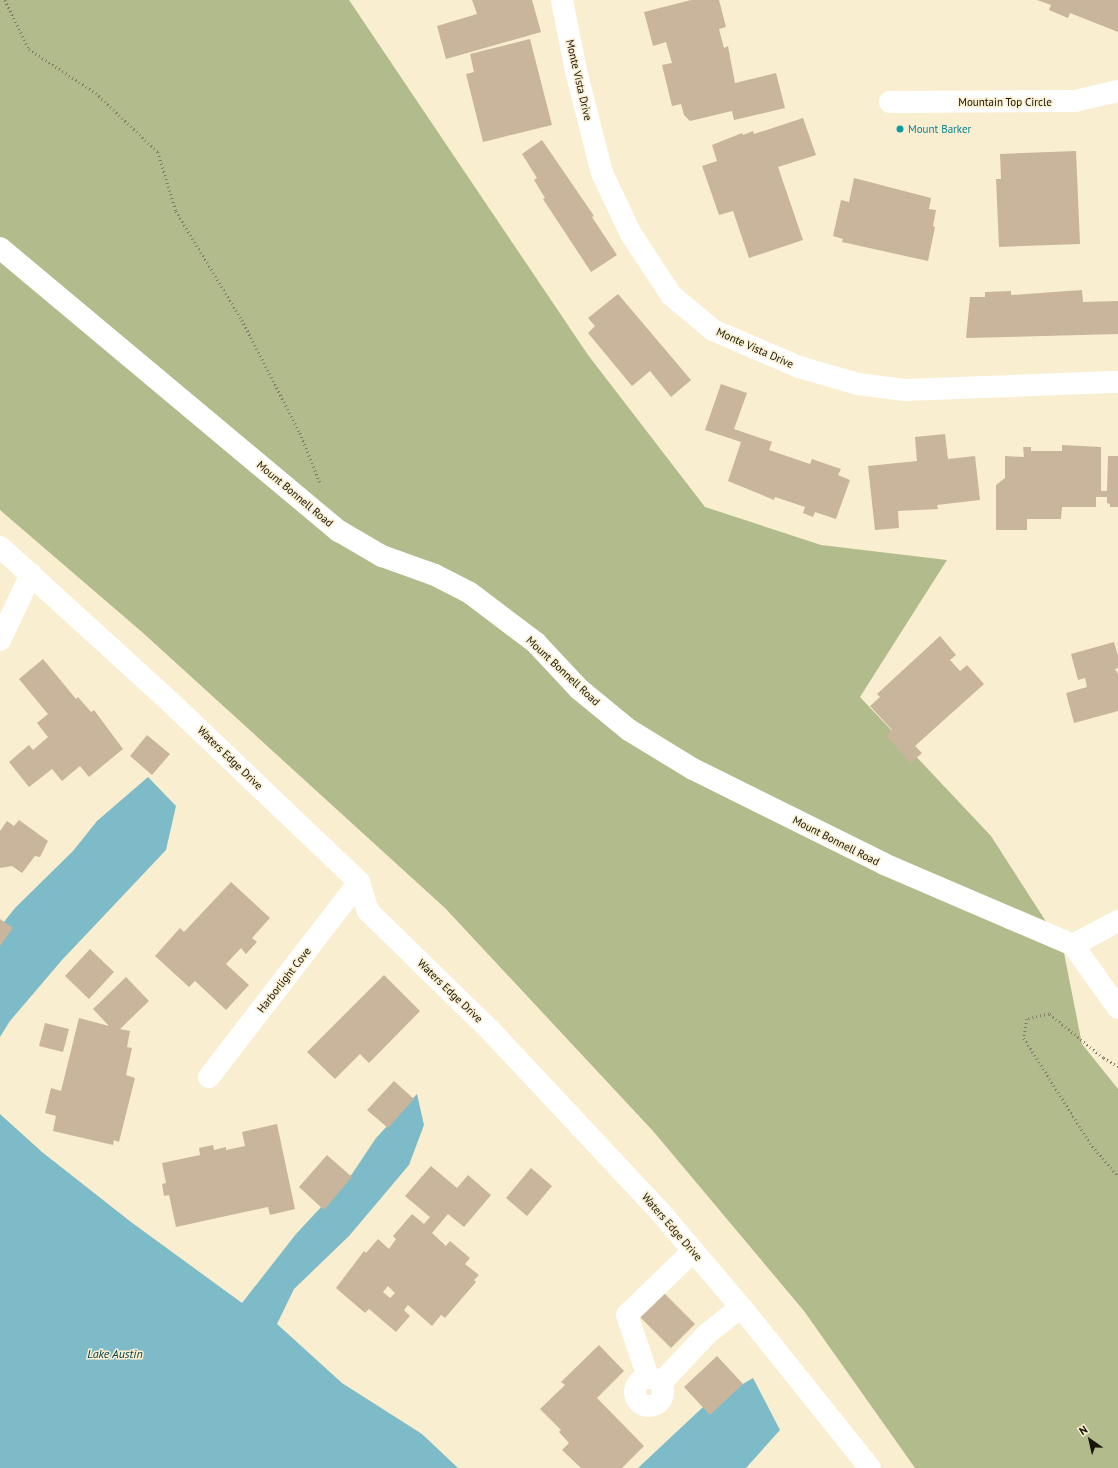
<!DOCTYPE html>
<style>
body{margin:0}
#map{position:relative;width:1118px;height:1468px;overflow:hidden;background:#f9eecf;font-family:"PT Sans",sans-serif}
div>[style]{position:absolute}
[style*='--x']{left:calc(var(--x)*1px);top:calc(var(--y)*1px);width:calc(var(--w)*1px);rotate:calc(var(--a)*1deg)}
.forest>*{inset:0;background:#b2bb8c}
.water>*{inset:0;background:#7ebbc8}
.building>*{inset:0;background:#c9b59c}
.path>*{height:2.5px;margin-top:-1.25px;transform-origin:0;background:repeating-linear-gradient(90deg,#837b67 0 1px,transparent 0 4px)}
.minor>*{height:22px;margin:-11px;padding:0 11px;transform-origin:11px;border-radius:11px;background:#fff}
.minor>.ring{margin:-11px;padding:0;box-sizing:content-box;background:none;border:22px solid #fff;border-radius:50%}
.dots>*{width:11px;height:11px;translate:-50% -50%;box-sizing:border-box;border:2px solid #f9eecf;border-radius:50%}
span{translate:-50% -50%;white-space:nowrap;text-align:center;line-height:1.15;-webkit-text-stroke:3px #f9eecf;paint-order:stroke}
.street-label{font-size:11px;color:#19140a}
.culture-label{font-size:11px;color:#0d838f}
.left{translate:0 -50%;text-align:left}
.water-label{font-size:12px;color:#06404a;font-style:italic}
.north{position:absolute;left:1070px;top:1420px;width:40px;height:40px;-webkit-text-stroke:3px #f9eecf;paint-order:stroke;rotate:326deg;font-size:11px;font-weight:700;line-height:16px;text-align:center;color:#19140a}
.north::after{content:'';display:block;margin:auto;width:14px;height:18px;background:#19140a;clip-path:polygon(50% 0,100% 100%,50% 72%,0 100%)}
</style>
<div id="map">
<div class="forest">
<div style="clip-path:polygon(0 0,349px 0,588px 355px,705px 507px,821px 545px,947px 560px,860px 697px,991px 836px,1063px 948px,1082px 1044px,1118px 1089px,1118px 1468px,915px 1468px,804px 1311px,653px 1131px,445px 908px,142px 632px,0 510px)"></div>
</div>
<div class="water">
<div style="clip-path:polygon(148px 777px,176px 806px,166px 850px,62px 960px,10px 1021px,0 1037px,0 927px,15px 908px,73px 851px,97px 821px)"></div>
<div style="clip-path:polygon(417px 1094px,424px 1125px,409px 1165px,349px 1236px,294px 1289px,277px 1324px,342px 1383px,422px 1434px,458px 1468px,0 1468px,0 1114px,42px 1152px,131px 1222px,242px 1303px,296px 1234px,352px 1174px,376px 1138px)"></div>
<div style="clip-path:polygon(753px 1378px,780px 1430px,746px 1468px,638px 1468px,702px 1408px)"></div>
</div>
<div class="building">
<div style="clip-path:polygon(472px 0,532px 0,541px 32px,446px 59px,437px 26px,477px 14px)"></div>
<div style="clip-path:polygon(691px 0,719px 0,726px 27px,719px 29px,724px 48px,728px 46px,735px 83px,776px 73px,785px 108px,734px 120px,732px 111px,690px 121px,684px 115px,681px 104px,672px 106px,662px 65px,672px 63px,666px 42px,653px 46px,644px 12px)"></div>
<div style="clip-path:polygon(1037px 0,1118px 0,1118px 32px,1070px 13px,1068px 18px,1049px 10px,1051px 5px)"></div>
<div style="clip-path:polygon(530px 39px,552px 125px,483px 142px,466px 74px,474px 72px,470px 54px)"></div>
<div style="clip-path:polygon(803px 118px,816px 155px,778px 167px,803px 240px,749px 258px,733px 211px,719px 215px,702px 166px,717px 161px,712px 145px,742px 133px,743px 135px,753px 131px,754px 134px)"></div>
<div style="clip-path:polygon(542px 140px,594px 216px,592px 217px,617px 255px,591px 272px,543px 199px,545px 198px,534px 180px,537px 178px,522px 154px)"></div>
<div style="clip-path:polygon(1076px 151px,1080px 244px,999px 247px,996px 179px,1001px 179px,1000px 154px)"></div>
<div style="clip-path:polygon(854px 178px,931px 198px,929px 209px,936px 210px,933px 226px,935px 227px,928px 261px,842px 242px,843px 239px,833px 236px,841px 200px,849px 202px)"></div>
<div style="clip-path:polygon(1082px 290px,1083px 302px,1118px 301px,1118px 334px,966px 338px,970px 297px,985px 297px,985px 292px,1011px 291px,1011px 295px)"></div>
<div style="clip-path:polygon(618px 294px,691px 380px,671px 397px,650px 371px,632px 386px,588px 333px,595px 326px,588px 318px)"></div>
<div style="clip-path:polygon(721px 384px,747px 393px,734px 429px,772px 442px,769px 450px,810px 464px,812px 459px,841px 469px,838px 475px,850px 480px,836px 519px,815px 512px,813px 517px,803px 513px,805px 507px,775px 497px,774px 500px,728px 481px,741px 442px,705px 430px)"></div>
<div style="clip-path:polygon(945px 434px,948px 459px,975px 456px,980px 500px,937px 505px,938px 509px,898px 511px,899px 528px,875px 530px,868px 466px,917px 461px,915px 437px)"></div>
<div style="clip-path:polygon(1062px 445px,1101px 447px,1101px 491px,1107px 491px,1108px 456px,1118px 456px,1118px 507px,1110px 507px,1110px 504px,1107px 503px,1107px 497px,1096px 497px,1096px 507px,1062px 507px,1061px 519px,1027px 519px,1027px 530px,996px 530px,996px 485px,1005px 478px,1005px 456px,1024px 457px,1023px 447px,1031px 447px,1031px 451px,1062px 451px)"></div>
<div style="clip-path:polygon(940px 636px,956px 655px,950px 660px,960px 671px,967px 665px,984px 684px,915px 746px,922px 753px,911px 763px,886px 736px,892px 730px,870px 706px,880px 697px,877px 694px)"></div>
<div style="clip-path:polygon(1114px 642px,1118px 656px,1118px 668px,1115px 669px,1118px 674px,1118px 711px,1074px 723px,1066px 693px,1087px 687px,1085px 678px,1078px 680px,1071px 654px)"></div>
<div style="clip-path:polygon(43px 659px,76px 699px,78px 697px,91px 712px,94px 710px,123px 749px,89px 777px,80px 766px,62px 781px,52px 769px,29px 787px,9px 762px,29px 745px,33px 750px,48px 737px,37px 723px,48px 714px,19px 679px)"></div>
<div style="clip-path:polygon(147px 735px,170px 754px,152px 775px,130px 756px)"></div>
<div style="clip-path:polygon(19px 820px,48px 841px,40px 857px,35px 856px,22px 873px,12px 866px,0 868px,0 831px,7px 821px,14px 826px)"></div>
<div style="clip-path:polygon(231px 882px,270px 918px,252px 938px,257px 942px,246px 954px,241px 948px,226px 964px,249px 985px,226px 1010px,195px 981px,189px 987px,155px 956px,180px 928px,184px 932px)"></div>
<div style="clip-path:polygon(0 919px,13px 928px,0 946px)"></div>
<div style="clip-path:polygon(90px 949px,114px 972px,89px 999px,65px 976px)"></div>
<div style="clip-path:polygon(384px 975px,420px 1011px,369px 1063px,360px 1054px,335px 1079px,307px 1052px)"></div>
<div style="clip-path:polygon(126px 977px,149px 1001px,120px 1029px,130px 1031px,127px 1047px,132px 1048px,126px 1075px,135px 1078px,119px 1142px,114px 1140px,113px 1145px,53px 1131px,56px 1116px,45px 1113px,51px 1088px,61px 1091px,79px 1018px,109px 1026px,93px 1009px)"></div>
<div style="clip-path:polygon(45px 1023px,69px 1029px,63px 1052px,39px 1046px)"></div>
<div style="clip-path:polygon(394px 1081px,414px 1099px,388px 1128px,367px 1110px)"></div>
<div style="clip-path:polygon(277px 1124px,295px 1209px,270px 1215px,268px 1207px,176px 1227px,169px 1195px,164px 1196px,162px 1184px,166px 1183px,162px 1163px,200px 1155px,199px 1148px,213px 1145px,214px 1150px,226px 1147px,226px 1150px,245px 1146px,242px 1132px)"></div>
<div style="clip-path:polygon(327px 1155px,352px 1177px,324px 1210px,299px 1187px)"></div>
<div style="clip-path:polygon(evenodd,431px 1166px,457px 1188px,468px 1175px,491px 1195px,464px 1227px,448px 1214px,432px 1233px,446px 1246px,450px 1241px,470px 1258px,465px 1264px,479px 1275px,474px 1280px,476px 1282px,445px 1318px,441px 1315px,432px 1326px,408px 1305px,404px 1310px,410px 1316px,396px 1332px,369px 1309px,365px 1313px,336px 1288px,364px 1251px,366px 1253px,378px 1239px,389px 1249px,396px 1239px,393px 1236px,412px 1214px,424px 1224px,430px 1217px,405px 1196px,431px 1166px,388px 1286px,395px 1293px,390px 1298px,383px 1292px,388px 1286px)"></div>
<div style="clip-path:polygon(531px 1168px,552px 1186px,527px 1216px,506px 1198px)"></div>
<div style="clip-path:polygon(663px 1292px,695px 1324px,671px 1348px,639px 1316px)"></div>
<div style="clip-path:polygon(599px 1345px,624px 1371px,597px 1398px,644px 1446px,622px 1468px,581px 1468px,562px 1450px,569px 1443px,559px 1432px,561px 1430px,540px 1409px,565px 1385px,561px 1382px)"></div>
<div style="clip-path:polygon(717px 1356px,743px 1384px,710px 1415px,684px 1387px)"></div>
</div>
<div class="path">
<div style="--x:5;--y:0;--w:55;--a:63.9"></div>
<div style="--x:29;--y:49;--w:80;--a:33.3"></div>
<div style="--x:96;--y:93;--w:86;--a:43.6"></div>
<div style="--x:158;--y:152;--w:62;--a:73"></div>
<div style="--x:176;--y:211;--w:127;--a:58.8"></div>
<div style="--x:242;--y:320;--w:127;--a:62.8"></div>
<div style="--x:300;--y:433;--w:53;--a:67.8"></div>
<div style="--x:1118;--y:1067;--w:17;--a:-149"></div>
<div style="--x:1103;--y:1058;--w:70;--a:-140.8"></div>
<div style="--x:1049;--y:1014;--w:23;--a:167"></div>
<div style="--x:1027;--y:1019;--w:19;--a:99"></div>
<div style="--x:1024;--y:1038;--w:124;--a:57.8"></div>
<div style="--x:1090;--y:1143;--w:43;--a:49.7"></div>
</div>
<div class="minor">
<div style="--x:562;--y:0;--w:72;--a:78.8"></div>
<div style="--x:576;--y:71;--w:105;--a:75.7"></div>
<div style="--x:602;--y:173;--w:68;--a:64.6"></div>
<div style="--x:631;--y:234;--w:73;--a:56.7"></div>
<div style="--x:671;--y:295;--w:55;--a:39.8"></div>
<div style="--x:713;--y:330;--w:94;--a:23.3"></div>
<div style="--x:799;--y:367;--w:61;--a:16.1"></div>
<div style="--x:858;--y:384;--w:47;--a:7.3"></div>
<div style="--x:905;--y:390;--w:213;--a:-2.2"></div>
<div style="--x:890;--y:102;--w:185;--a:-0.3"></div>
<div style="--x:1075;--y:101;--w:44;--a:-13.1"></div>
<div style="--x:0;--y:248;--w:442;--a:39.9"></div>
<div style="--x:339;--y:531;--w:50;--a:30.2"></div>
<div style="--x:382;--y:556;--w:56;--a:19.7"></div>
<div style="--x:435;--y:575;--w:39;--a:27"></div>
<div style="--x:470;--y:593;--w:83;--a:37.1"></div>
<div style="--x:536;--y:643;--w:63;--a:46.9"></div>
<div style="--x:579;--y:689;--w:65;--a:39.4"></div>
<div style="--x:629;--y:730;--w:75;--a:31.4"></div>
<div style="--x:693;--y:769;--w:213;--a:26.4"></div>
<div style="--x:884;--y:864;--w:206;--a:23.2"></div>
<div style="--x:1073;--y:945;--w:77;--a:54.5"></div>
<div style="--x:0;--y:547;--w:226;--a:42.3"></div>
<div style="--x:167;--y:699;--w:265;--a:43.6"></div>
<div style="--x:359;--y:882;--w:30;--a:73"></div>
<div style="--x:368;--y:911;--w:170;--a:44.3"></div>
<div style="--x:490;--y:1030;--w:252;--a:46.9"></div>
<div style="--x:662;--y:1214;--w:122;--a:49.7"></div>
<div style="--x:741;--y:1307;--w:206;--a:51.3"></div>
<div style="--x:0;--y:640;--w:73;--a:-64.8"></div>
<div style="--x:1073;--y:945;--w:51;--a:-28.1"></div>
<div style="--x:209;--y:1077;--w:246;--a:-52.4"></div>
<div style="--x:648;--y:1377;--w:65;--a:-108.7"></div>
<div style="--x:627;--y:1315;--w:92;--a:-44.1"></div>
<div class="ring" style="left:635px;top:1378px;width:6px;height:6px"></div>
<div style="--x:661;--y:1383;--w:67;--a:-46.8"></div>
<div style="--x:707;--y:1334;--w:43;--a:-38.5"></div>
</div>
<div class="dots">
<div style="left:900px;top:129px;background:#0f9aa8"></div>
</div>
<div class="street-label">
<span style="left:579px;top:80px;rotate:77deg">Monte Vista Drive</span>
<span style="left:1005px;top:102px">Mountain Top Circle</span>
<span style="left:755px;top:348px;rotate:24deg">Monte Vista Drive</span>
<span style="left:295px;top:494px;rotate:40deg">Mount Bonnell Road</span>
<span style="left:563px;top:671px;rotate:43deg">Mount Bonnell Road</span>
<span style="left:230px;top:758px;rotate:44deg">Waters Edge Drive</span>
<span style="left:836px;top:841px;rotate:27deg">Mount Bonnell Road</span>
<span style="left:284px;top:980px;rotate:-52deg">Harborlight Cove</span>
<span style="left:450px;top:991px;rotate:44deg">Waters Edge Drive</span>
<span style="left:672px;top:1227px;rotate:49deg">Waters Edge Drive</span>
</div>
<div class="culture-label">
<span class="left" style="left:908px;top:129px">Mount Barker</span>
</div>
<div class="water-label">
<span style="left:115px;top:1354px">Lake Austin</span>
</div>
<div class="north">N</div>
</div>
